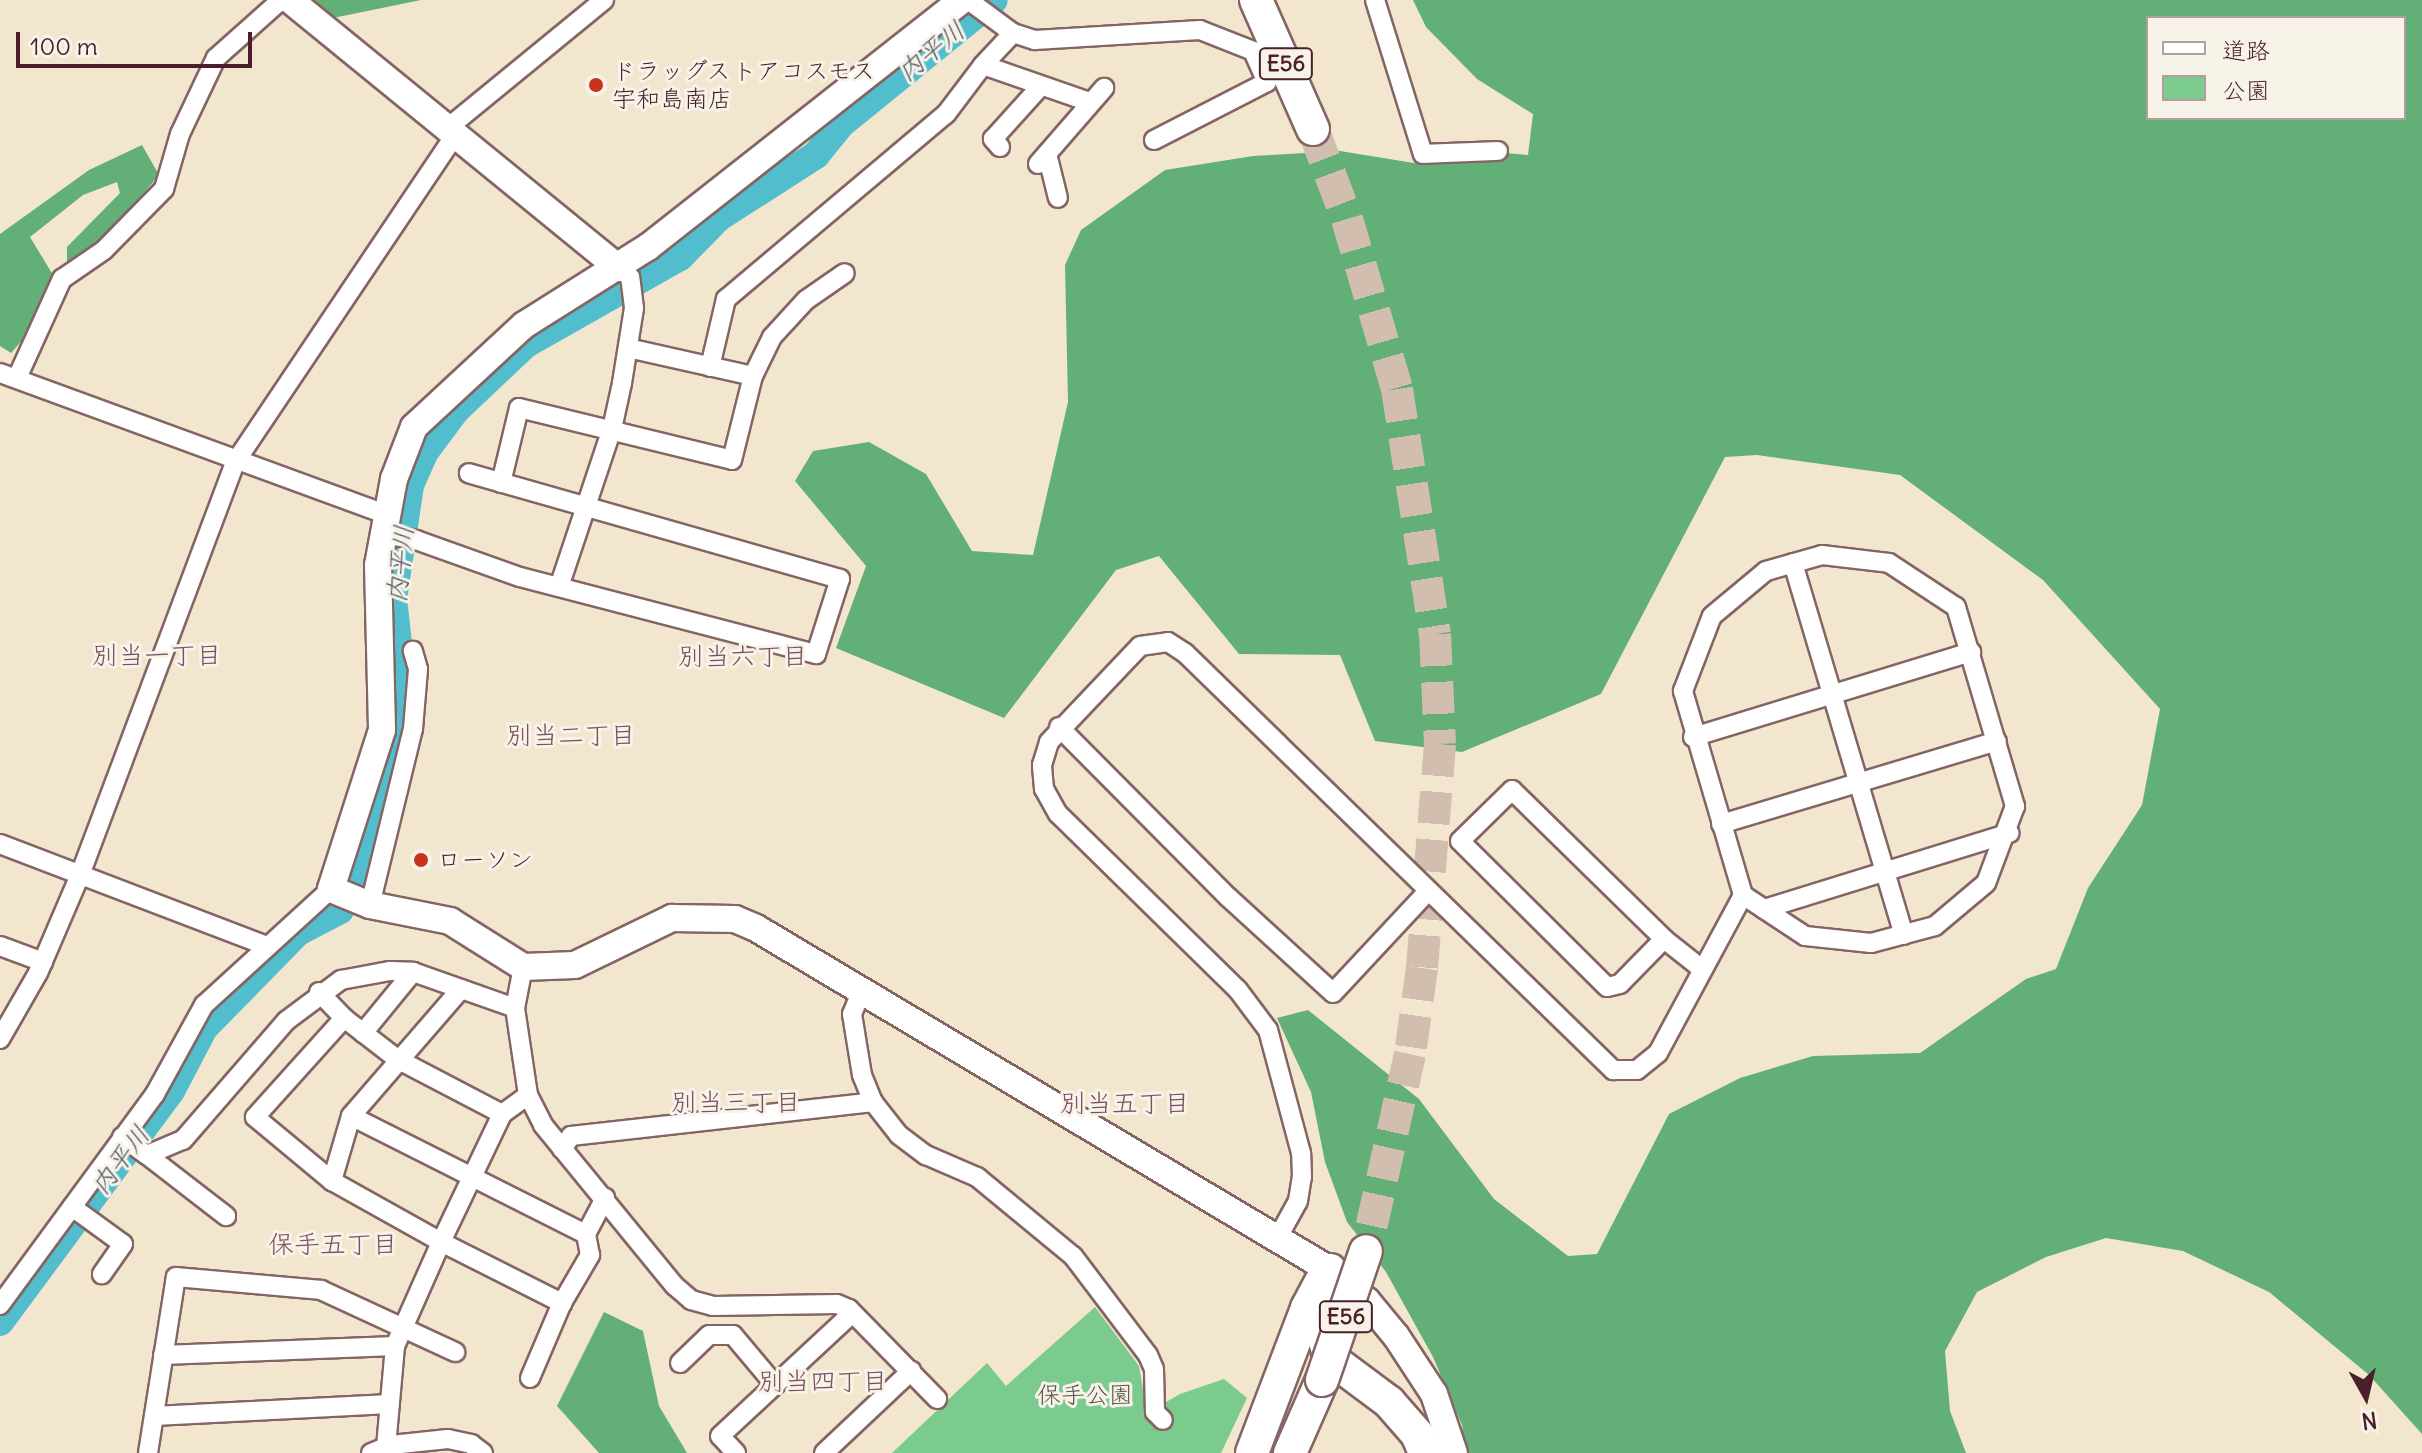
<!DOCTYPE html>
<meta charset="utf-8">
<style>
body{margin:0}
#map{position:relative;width:2422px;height:1453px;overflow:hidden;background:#f3e6cf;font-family:Delius,"Klee One",sans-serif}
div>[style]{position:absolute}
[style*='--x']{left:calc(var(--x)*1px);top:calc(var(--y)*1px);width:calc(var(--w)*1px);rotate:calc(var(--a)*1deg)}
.green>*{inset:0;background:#7acb8d}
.forest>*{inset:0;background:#63af78}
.river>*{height:28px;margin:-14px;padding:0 14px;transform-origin:14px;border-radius:14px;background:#52bdcd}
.highway-tunnel>*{height:32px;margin-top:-16px;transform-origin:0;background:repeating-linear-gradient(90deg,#d1beae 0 32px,transparent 0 48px)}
.roads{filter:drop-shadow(2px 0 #856564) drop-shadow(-2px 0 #856564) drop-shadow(0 2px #856564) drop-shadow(0 -2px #856564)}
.street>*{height:18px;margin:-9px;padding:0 9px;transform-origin:9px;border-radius:9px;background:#fff}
.secondary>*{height:26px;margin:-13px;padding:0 13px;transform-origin:13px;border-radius:13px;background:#fff}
.highway>*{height:32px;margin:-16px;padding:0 16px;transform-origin:16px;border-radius:16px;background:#fff}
.bridges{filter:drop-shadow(2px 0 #856564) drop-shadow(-2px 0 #856564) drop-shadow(0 2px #856564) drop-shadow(0 -2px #856564)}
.highway-bridge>*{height:32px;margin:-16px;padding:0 16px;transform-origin:16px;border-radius:16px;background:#fff}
.dots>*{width:22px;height:22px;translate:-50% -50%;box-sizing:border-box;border:4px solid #f7f3e8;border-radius:50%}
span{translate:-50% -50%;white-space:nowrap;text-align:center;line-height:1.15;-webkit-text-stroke:6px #f7f3e8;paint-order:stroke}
.shield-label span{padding:2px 6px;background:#f7f3e8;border:2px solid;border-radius:6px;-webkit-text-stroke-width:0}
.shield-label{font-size:22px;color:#4a1f2b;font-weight:700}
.poi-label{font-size:24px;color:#4a1f2b}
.left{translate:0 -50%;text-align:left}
.park-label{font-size:24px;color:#585348}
.water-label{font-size:26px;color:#4d5664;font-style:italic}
.neighbourhood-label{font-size:26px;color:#7e4f60}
.legend{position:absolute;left:2146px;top:16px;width:260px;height:104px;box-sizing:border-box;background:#f7f3e8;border:2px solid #b29e9c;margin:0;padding:10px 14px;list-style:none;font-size:24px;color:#4a1f2b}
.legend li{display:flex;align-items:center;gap:16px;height:40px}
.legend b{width:40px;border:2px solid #b29e9c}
.north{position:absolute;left:2326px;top:1357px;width:80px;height:80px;-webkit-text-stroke:6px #f7f3e8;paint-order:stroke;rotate:172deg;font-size:22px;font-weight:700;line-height:32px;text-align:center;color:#4a1f2b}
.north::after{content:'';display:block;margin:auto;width:28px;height:36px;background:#4a1f2b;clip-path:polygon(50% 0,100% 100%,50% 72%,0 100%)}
.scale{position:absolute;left:16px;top:32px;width:236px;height:36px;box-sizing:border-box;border:4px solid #4a1f2b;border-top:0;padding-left:10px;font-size:24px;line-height:28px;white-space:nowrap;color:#4a1f2b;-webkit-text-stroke:6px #f7f3e8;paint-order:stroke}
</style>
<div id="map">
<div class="green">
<div style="clip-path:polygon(1095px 1307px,1139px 1366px,1147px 1413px,1180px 1394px,1224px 1379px,1247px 1398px,1221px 1453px,892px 1453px,987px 1363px,1006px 1386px)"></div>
</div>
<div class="forest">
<div style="clip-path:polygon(314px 0,421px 0,333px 18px)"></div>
<div style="clip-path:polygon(evenodd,1413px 0,2422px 0,2422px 1434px,2369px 1375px,2269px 1292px,2183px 1251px,2106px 1238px,2046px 1257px,1977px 1292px,1945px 1351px,1950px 1411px,1966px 1453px,1466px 1453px,1462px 1425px,1433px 1357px,1386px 1272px,1347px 1222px,1325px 1162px,1311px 1092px,1277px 1018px,1308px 1010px,1419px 1099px,1494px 1199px,1568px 1256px,1597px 1254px,1669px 1114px,1740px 1078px,1813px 1056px,1920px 1053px,2026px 979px,2056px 969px,2088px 888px,2142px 805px,2160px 709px,2043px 580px,1900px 475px,1757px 455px,1725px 457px,1601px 694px,1462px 752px,1375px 741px,1340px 655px,1239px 654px,1159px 556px,1116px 570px,1004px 718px,836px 648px,866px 566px,795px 481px,813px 451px,869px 442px,926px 474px,972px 551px,1033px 555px,1068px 402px,1065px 265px,1081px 230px,1165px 170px,1253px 156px,1340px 151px,1426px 165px,1493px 152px,1528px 155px,1533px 114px,1477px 79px,1426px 27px,1413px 0,2148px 18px,2404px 18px,2404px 118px,2148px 118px,2148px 18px)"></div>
<div style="clip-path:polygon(142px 145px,159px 175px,97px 247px,67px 264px,67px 247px,120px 193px,117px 182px,83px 195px,30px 237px,53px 275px,35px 326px,11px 353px,0 346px,0 234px,89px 170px)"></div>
<div style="clip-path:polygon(604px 1312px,643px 1331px,659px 1406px,687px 1453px,599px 1453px,557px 1406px)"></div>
</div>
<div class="river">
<div style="--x:0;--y:1322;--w:287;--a:-53.5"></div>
<div style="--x:171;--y:1091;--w:71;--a:-62.4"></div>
<div style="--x:204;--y:1028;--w:134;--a:-45.6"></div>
<div style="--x:298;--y:932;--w:47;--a:-27.6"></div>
<div style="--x:340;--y:910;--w:49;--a:-66"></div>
<div style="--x:360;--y:865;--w:139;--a:-73.7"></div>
<div style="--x:399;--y:732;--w:44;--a:-84.8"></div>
<div style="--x:403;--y:688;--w:90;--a:-96.4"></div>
<div style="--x:393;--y:599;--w:115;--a:-81.5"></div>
<div style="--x:410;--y:485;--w:35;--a:-66"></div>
<div style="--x:424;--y:453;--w:54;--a:-53.3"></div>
<div style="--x:456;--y:410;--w:96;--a:-43.3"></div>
<div style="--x:526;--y:344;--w:177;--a:-29.5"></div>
<div style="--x:680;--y:257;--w:54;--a:-45.7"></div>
<div style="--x:718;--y:218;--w:117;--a:-32.7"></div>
<div style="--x:816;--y:155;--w:38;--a:-51"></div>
<div style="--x:840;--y:125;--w:198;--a:-39.1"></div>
</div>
<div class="highway-tunnel">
<div style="--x:1313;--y:129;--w:96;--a:69.3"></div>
<div style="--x:1347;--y:219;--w:177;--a:73.6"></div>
<div style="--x:1397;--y:389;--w:248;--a:81.2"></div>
<div style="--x:1435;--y:634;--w:110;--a:87.4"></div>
<div style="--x:1440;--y:744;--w:225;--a:94.6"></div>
<div style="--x:1422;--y:968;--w:87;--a:97.9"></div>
<div style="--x:1410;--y:1054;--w:202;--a:102.6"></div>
</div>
<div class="roads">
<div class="street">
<div style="--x:968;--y:0;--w:56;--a:36.3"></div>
<div style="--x:1013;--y:33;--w:44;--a:133.2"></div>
<div style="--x:1375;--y:0;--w:161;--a:72.7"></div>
<div style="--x:1423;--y:154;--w:75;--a:-2.3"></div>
<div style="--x:1013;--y:33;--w:23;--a:18"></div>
<div style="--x:1035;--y:40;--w:165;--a:-3.5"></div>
<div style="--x:1200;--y:30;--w:57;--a:21.6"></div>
<div style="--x:1253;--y:51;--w:34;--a:66"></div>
<div style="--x:1267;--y:82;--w:127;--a:152.8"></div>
<div style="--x:450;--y:126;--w:199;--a:-39.3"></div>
<div style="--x:1000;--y:147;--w:11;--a:-131"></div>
<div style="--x:993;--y:139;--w:70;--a:-47.9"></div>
<div style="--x:1047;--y:154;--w:45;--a:76"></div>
<div style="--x:1038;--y:164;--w:101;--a:-49"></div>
<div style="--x:628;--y:348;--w:128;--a:12.6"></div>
<div style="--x:710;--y:367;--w:70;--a:-76.8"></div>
<div style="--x:726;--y:299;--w:287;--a:-40.1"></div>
<div style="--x:946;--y:114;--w:61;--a:-52.9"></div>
<div style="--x:983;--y:65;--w:112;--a:19.2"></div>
<div style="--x:0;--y:373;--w:412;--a:20.1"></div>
<div style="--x:17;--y:378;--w:109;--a:-65.6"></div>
<div style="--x:62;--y:279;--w:51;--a:-34.6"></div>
<div style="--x:104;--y:250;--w:86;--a:-45.5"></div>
<div style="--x:164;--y:189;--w:57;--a:-73.8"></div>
<div style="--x:180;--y:134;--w:84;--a:-64.7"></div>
<div style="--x:216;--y:58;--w:87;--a:-41.7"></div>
<div style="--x:501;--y:483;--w:77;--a:-76.5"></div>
<div style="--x:519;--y:408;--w:219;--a:13.7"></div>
<div style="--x:732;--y:460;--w:87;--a:-76"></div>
<div style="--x:753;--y:376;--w:43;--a:-64"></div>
<div style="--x:772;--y:337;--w:50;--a:-47.4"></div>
<div style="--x:806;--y:300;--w:47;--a:-34.7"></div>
<div style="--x:383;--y:534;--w:34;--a:10"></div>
<div style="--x:416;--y:540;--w:110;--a:19.6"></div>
<div style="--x:520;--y:577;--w:306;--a:14.6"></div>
<div style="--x:816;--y:654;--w:79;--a:-72.3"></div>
<div style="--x:840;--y:579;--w:386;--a:-164.1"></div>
<div style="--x:1822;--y:555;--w:67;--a:6.8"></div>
<div style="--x:1889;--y:563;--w:80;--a:33.3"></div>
<div style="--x:1956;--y:607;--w:208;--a:73.5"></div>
<div style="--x:2015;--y:806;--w:82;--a:110.6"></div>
<div style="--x:1986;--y:883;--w:67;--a:139.9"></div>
<div style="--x:1935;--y:926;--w:66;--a:165.1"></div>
<div style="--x:1871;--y:943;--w:66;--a:-173.9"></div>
<div style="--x:1805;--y:936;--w:74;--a:-146.5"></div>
<div style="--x:1743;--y:895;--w:213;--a:-106.4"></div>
<div style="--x:1683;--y:691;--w:80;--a:-68.9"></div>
<div style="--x:1712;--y:616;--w:70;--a:-39.8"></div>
<div style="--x:1766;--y:571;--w:58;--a:-15.9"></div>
<div style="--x:1793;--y:563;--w:388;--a:73.4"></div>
<div style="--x:559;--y:587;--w:167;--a:-71.5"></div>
<div style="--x:612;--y:429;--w:47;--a:-77.7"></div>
<div style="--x:622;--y:383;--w:76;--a:-80.9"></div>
<div style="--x:634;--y:308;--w:31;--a:-97"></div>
<div style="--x:630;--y:277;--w:14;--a:-141"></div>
<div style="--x:1059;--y:727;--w:240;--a:45.2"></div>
<div style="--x:1228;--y:897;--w:142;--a:42.4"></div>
<div style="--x:1333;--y:993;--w:139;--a:-47"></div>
<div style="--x:1693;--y:737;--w:291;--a:-17"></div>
<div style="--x:1721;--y:824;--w:288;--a:-16.7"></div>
<div style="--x:0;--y:844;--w:284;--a:20.9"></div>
<div style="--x:370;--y:905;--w:181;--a:-76.3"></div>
<div style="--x:413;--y:729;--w:60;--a:-85.2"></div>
<div style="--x:418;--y:669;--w:19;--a:-106"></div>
<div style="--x:1764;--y:909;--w:257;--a:-17.2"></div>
<div style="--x:1664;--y:939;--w:63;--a:134.4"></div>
<div style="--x:1620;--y:984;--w:13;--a:167"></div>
<div style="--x:1607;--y:987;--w:207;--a:-135.2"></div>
<div style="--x:1460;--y:841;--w:73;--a:-44.4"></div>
<div style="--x:1512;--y:790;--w:213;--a:44.4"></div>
<div style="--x:1664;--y:939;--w:48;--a:38.3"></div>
<div style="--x:0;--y:946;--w:46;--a:20.4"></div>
<div style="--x:523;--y:967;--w:42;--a:101"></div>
<div style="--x:515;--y:1008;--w:88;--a:81.5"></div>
<div style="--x:528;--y:1095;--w:34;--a:63"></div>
<div style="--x:543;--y:1125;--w:208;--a:50.7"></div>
<div style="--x:675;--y:1286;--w:21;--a:41"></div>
<div style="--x:691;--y:1300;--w:23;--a:15"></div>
<div style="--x:713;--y:1306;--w:124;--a:-0.9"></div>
<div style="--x:837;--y:1304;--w:13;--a:23"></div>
<div style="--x:849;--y:1309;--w:126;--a:45.6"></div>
<div style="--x:461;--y:989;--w:168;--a:130.9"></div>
<div style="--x:351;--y:1116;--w:263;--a:26.7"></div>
<div style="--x:319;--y:992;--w:36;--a:46"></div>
<div style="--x:344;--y:1018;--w:67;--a:37.7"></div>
<div style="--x:397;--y:1059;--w:119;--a:27.6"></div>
<div style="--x:861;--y:992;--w:24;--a:112"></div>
<div style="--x:852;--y:1014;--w:62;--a:80.7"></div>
<div style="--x:862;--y:1075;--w:29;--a:68"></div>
<div style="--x:873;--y:1102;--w:42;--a:51.8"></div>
<div style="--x:899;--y:1135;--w:34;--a:37"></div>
<div style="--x:926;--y:1155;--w:56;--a:23.3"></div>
<div style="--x:977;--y:1177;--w:124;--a:39.5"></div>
<div style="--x:1073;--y:1256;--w:124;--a:52.9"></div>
<div style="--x:1148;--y:1355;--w:15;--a:67"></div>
<div style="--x:1154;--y:1369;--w:43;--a:88.7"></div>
<div style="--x:1155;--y:1412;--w:11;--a:45"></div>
<div style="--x:363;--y:1033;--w:79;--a:-50.7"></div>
<div style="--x:0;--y:1039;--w:76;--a:-60.1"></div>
<div style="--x:38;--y:973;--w:107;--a:-66.8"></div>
<div style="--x:80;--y:875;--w:442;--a:-69.4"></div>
<div style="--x:236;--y:461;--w:396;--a:-56.1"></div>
<div style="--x:351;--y:1116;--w:68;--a:106.3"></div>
<div style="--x:332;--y:1181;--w:125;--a:29.2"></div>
<div style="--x:441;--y:1242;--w:142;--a:-64.5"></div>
<div style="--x:502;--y:1114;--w:32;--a:-36"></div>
<div style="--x:122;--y:1137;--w:31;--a:36"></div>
<div style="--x:147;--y:1155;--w:39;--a:-23"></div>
<div style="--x:183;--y:1140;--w:157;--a:-49.1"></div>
<div style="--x:286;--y:1021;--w:69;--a:-36.7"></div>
<div style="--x:341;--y:980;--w:50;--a:-10.4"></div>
<div style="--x:390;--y:971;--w:23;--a:2"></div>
<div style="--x:413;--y:972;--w:108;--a:19.4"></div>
<div style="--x:562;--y:1149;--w:16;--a:-55"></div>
<div style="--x:571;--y:1136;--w:304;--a:-6.4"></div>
<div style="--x:147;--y:1155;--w:100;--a:37.7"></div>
<div style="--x:332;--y:1181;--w:100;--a:-140.3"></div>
<div style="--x:255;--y:1117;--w:133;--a:-48"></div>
<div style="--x:72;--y:1207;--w:63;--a:36"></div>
<div style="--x:123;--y:1244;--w:37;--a:125"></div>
<div style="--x:1277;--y:1239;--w:43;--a:-61.1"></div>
<div style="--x:1298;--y:1201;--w:24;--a:-81"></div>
<div style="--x:1302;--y:1177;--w:24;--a:-92"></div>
<div style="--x:1301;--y:1153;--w:127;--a:-105"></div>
<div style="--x:1268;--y:1030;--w:50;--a:-126.9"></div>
<div style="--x:1238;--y:990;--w:252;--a:-135.6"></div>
<div style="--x:1058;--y:814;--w:29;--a:-119"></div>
<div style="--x:1044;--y:789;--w:24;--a:-95"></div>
<div style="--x:1042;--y:765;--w:24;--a:-73"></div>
<div style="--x:1049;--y:742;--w:132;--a:-46.5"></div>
<div style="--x:1140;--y:646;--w:28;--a:-8"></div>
<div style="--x:1168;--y:642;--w:20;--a:33"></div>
<div style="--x:1185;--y:653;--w:598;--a:44.25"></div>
<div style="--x:1613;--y:1070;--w:24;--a:0"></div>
<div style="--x:1637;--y:1070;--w:27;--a:-39"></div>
<div style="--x:1658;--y:1053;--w:179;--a:-61.7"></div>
<div style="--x:0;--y:1305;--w:262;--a:-53.7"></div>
<div style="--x:155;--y:1094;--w:102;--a:-61.2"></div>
<div style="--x:204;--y:1005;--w:172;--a:-42.4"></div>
<div style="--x:163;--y:1355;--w:232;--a:-2.2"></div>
<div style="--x:680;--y:1363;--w:40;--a:-44"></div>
<div style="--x:709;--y:1335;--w:24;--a:0"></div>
<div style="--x:733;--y:1335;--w:65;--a:50"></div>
<div style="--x:530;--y:1378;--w:82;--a:-66.9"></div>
<div style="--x:562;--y:1303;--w:56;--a:-59.7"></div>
<div style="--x:590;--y:1255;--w:21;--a:-101"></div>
<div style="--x:586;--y:1234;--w:41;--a:-62.2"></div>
<div style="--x:154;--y:1416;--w:236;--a:-2.9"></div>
<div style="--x:386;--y:1447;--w:101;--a:-84.9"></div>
<div style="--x:395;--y:1346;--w:114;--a:-66.1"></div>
<div style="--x:441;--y:1242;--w:136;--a:26.8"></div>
<div style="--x:148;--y:1453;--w:178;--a:-81"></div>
<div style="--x:176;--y:1277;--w:146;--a:5.1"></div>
<div style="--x:321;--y:1290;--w:148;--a:24.8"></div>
<div style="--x:371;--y:1453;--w:22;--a:-22"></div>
<div style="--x:391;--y:1445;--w:57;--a:-6"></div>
<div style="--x:448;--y:1439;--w:24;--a:12"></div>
<div style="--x:471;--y:1444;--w:15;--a:37"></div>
<div style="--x:736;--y:1453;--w:23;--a:-133"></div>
<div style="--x:720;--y:1436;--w:175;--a:-42.9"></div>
<div style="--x:848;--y:1317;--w:8;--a:-83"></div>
<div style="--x:824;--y:1453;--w:120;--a:-43.3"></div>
</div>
<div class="secondary">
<div style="--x:290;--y:0;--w:424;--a:39.2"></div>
<div style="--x:962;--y:0;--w:400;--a:141.8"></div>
<div style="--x:648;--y:247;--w:146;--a:147.8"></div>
<div style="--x:524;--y:325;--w:150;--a:137.2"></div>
<div style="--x:414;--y:427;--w:56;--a:111"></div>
<div style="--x:394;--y:479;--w:87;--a:100.5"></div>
<div style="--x:378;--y:565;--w:165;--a:88.6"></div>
<div style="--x:382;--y:730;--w:167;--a:107.8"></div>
<div style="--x:331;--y:889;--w:42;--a:22.3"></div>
<div style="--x:370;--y:905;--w:82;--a:11.3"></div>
<div style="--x:450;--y:921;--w:86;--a:32.2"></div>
<div style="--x:523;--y:967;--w:52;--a:-2.2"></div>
<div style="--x:575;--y:965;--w:108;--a:-25.9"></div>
<div style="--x:672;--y:918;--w:63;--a:0.9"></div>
<div style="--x:735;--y:919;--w:23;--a:23"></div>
<div style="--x:756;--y:928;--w:668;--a:30.79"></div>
<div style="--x:1330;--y:1270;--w:48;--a:40"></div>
<div style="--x:1367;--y:1301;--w:45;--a:50.4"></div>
<div style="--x:1396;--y:1336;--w:69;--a:56.8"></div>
<div style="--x:1434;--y:1394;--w:62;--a:71.3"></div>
</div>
<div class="highway">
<div style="--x:1256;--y:0;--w:141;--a:66.2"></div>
<div style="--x:1330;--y:1270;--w:64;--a:96.2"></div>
<div style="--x:1323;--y:1334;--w:25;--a:74"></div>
<div style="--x:1330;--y:1358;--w:74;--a:36.7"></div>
<div style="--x:1389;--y:1402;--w:43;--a:48.8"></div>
<div style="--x:1417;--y:1434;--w:21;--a:67"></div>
<div style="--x:1252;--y:1453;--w:155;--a:-69.2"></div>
<div style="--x:1307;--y:1308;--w:30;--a:-62"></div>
<div style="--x:1290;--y:1453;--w:80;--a:-66.3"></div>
</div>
</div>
<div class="bridges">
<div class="highway-bridge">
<div style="--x:1322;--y:1380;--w:136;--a:-71.2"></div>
</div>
</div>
<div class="dots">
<div style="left:596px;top:85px;background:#c8321e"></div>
<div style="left:421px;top:860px;background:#c8321e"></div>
</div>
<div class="shield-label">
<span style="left:1286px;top:64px">E56</span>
<span style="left:1346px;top:1317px">E56</span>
</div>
<div class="poi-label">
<span class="left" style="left:612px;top:85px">ドラッグストアコスモス<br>宇和島南店</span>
<span class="left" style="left:437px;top:860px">ローソン</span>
</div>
<div class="park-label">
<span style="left:1085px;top:1395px">保手公園</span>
</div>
<div class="water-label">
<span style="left:931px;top:51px;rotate:-39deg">内平川</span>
<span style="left:400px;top:564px;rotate:-84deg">内平川</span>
<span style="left:120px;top:1160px;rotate:-53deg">内平川</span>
</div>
<div class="neighbourhood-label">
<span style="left:157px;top:655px">別当一丁目</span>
<span style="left:743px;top:656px">別当六丁目</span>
<span style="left:571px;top:735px">別当二丁目</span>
<span style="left:736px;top:1102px">別当三丁目</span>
<span style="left:1125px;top:1103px">別当五丁目</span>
<span style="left:333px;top:1244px">保手五丁目</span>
<span style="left:823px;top:1381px">別当四丁目</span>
</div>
<ul class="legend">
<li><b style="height:10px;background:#fff"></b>道路</li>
<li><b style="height:22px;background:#7acb8d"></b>公園</li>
</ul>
<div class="north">N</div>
<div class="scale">100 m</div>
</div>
